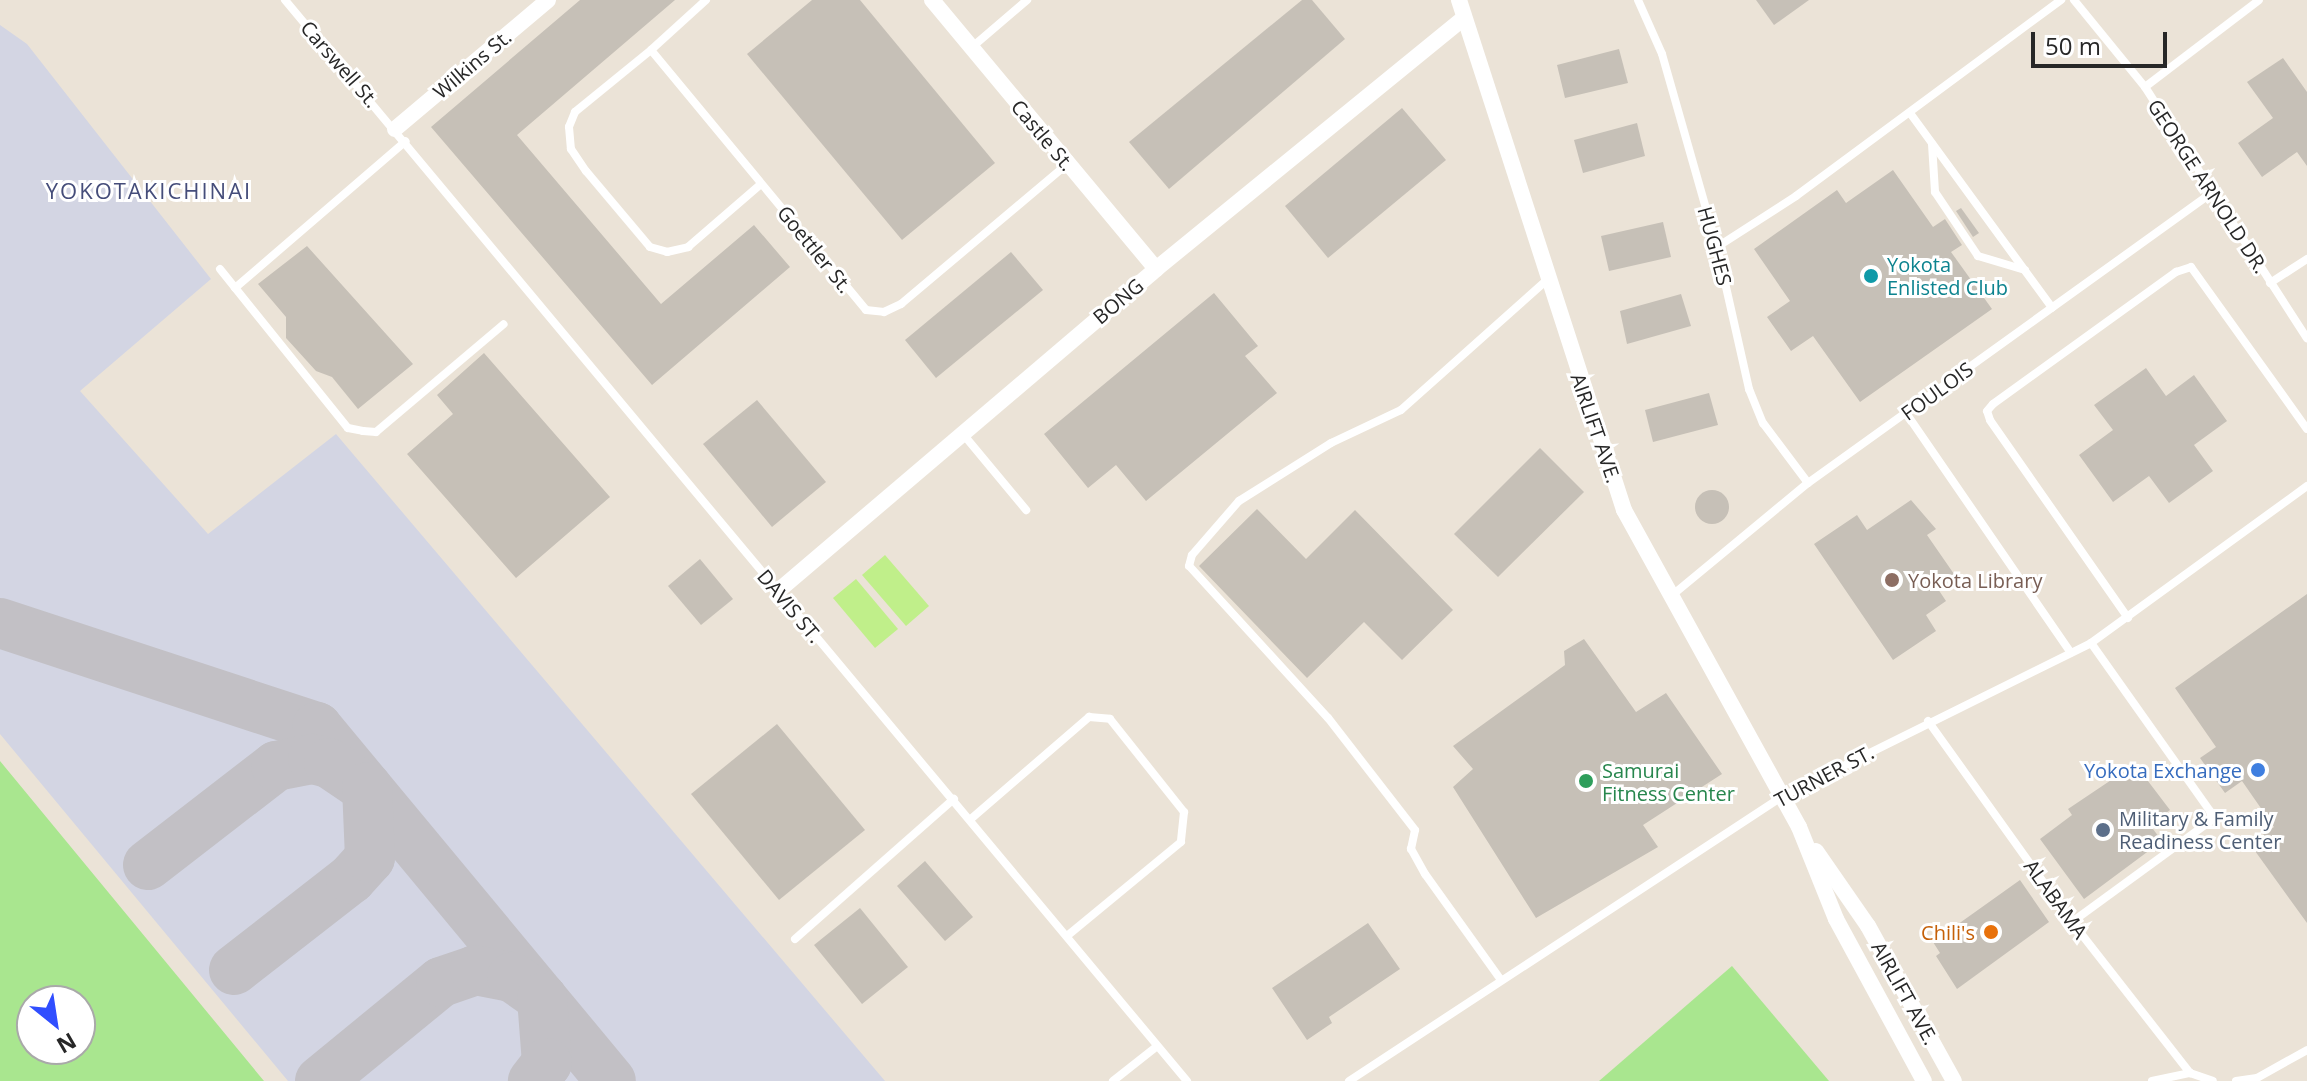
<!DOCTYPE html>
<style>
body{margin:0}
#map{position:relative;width:2307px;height:1081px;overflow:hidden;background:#ebe3d7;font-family:"Open Sans",sans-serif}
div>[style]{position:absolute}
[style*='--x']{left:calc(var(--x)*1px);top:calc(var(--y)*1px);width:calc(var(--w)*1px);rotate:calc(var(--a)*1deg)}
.airport>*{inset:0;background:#d3d5e3}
.green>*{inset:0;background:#a9e68f}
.pitch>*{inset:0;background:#c0ef8a}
.taxiway>*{height:50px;margin:-25px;padding:0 25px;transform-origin:25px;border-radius:25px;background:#c2c0c5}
.building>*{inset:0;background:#c6c0b7}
.round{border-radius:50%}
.lane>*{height:8px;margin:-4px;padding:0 4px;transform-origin:4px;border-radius:4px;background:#fff}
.street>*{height:16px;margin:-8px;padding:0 8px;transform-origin:8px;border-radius:8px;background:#fff}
.dots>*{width:22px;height:22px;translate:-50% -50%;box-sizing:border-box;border:4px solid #fff;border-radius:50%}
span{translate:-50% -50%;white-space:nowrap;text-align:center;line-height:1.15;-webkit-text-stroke:6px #fff;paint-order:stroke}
.street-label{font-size:20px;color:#272727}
.culture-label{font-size:20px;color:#0d838f}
.left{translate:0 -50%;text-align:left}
.education-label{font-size:20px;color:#785e54}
.leisure-label{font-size:20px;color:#27864d}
.shop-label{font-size:20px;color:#366cbe}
.right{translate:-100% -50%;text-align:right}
.service-label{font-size:20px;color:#4e5e75}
.food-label{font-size:20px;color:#c56008}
.neighbourhood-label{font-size:22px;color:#454d7a;letter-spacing:2px}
.north{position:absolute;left:16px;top:985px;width:80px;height:80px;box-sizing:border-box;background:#fff;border:2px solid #a9a9a9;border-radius:50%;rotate:150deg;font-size:22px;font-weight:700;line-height:32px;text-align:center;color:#272727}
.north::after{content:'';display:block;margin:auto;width:28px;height:36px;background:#304eff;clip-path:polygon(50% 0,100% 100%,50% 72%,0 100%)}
.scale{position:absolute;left:2031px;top:32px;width:136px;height:36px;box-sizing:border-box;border:4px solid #272727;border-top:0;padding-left:10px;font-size:24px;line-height:28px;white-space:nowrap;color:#272727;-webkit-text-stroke:6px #fff;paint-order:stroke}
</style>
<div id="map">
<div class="airport">
<div style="clip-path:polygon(0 25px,27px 44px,211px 279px,80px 391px,208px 534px,336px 434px,885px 1081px,288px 1081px,0 734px)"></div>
</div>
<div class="green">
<div style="clip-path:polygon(evenodd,0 761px,264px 1081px,0 1081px,0 761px,80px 1001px,80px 1049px,32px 1049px,32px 1001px,80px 1001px)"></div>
<div style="clip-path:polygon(1732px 966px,1829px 1081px,1599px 1081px)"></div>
</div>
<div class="pitch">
<div style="clip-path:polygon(885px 555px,929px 606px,906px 626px,862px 575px)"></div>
<div style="clip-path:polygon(856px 579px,898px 629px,875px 648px,833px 598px)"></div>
</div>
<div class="taxiway">
<div style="--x:0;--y:623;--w:334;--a:18.2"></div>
<div style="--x:317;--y:727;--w:460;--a:50.3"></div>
<div style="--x:148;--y:865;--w:162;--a:-37.7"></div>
<div style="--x:276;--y:766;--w:38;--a:-11"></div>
<div style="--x:313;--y:759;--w:16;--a:14"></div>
<div style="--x:329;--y:763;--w:37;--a:34"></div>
<div style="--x:234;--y:970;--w:148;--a:-37.9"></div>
<div style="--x:351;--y:879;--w:28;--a:-48"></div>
<div style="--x:370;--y:858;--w:71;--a:-92.4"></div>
<div style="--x:320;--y:1081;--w:156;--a:-39.3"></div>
<div style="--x:441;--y:982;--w:36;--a:-19"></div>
<div style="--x:475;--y:970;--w:38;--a:11"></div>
<div style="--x:512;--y:977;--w:37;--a:35"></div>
<div style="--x:542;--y:998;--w:65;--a:85.6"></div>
<div style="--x:547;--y:1063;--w:23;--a:128"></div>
</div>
<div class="building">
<div style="clip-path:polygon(580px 0,675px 0,517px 135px,661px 304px,754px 225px,790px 267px,652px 385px,431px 127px)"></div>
<div style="clip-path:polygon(812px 0,860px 0,995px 163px,902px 240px,747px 54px)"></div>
<div style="clip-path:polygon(1302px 0,1312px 0,1345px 39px,1169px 189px,1129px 142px)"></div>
<div style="clip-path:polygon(1756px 0,1809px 0,1774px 25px)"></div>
<div style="clip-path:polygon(1619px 49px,1628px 83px,1565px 98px,1557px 65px)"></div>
<div style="clip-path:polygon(2283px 58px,2307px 92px,2307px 166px,2297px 152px,2262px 177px,2238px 143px,2273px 118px,2247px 82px)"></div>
<div style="clip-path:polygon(1402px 108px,1446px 160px,1328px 258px,1285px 206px)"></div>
<div style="clip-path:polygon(1637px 123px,1645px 156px,1583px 173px,1574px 140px)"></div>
<div style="clip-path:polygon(1893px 170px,1933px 227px,1945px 219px,1962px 245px,1951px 252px,1992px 309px,1860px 402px,1813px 336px,1791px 351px,1767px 317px,1790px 301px,1754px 249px,1837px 190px,1846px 203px)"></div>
<div style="clip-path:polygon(1961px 208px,1979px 233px,1973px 237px,1956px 211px)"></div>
<div style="clip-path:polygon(1663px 222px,1671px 257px,1609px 271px,1601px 236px)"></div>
<div style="clip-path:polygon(307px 246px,413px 364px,358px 409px,332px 377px,316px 371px,286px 338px,286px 317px,258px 284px)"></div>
<div style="clip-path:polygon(1011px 252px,1043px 290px,936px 378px,905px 340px)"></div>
<div style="clip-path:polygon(1214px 293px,1258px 346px,1245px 356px,1277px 393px,1146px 501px,1116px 465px,1088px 488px,1044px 434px)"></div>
<div style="clip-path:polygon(1681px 294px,1691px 326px,1627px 344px,1620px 311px)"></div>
<div style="clip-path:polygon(484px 353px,610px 497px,516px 578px,407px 454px,453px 414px,437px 395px)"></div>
<div style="clip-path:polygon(2146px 368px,2166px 396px,2194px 375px,2227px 421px,2194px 445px,2213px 471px,2169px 503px,2149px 476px,2113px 502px,2079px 455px,2113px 430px,2094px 405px)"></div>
<div style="clip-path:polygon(1709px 393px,1718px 425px,1653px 442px,1645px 410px)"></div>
<div style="clip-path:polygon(757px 400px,826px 482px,772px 527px,703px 444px)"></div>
<div style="clip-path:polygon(1540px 448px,1584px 492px,1498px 577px,1454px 534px)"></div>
<div class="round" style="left:1695px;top:490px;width:34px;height:34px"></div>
<div style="clip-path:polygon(1911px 500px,1936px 529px,1927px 535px,1954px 574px,1936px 586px,1946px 601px,1926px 615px,1936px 631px,1893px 660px,1814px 544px,1857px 515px,1867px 530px)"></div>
<div style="clip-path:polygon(1257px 509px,1306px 559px,1355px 510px,1453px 610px,1402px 660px,1364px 622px,1307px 678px,1199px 566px)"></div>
<div style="clip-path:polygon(700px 559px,733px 599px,701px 625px,668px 586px)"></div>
<div style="clip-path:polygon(2307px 594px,2307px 923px,2250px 844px,2274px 827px,2242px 781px,2225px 793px,2200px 758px,2216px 747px,2175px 688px)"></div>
<div style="clip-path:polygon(1584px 639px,1636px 712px,1666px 693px,1722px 774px,1643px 825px,1658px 847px,1536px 918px,1453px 787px,1473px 769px,1453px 746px,1565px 665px,1564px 651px)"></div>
<div style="clip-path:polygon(777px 724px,865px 830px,779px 900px,691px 794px)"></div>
<div style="clip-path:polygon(2135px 764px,2170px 810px,2150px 825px,2162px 841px,2084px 899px,2040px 839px,2072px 815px,2068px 809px)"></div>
<div style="clip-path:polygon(925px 861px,973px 917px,945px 941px,897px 886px)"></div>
<div style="clip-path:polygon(2020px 880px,2049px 922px,1957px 989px,1936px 956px,1940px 953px,1933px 942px)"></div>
<div style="clip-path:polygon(860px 908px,908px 967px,862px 1004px,814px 945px)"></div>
<div style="clip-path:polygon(1368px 923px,1400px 969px,1329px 1017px,1332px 1023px,1307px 1040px,1272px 988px)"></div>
</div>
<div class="lane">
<div style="--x:285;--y:0;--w:1408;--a:50.16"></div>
<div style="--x:706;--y:0;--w:74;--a:137.7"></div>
<div style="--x:651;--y:50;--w:337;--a:50.4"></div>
<div style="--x:866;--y:310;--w:18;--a:6"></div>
<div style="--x:884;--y:312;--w:19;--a:-25"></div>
<div style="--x:901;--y:304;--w:217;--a:-40.1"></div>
<div style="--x:1638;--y:0;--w:59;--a:66"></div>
<div style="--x:1662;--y:54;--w:201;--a:74.1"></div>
<div style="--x:1717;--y:247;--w:146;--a:77.3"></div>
<div style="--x:1749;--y:389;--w:37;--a:68"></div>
<div style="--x:1763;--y:423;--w:75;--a:53.1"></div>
<div style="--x:2074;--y:0;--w:112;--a:50.8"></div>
<div style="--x:2145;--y:87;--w:299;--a:57.2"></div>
<div style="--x:971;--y:48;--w:74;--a:-40.6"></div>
<div style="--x:651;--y:50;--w:98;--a:140.8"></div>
<div style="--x:575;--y:112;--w:16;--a:112"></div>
<div style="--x:569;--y:127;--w:22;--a:85"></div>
<div style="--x:571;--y:149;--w:27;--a:56"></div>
<div style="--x:586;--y:171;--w:99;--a:49.9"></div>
<div style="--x:650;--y:247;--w:18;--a:16"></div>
<div style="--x:667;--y:252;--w:22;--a:-13"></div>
<div style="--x:688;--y:247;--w:96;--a:-40.8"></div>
<div style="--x:2145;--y:87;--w:143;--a:-37.3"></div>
<div style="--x:1910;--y:113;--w:241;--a:53.9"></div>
<div style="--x:1932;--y:144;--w:48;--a:86.4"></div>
<div style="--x:1935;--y:192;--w:77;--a:56.1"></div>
<div style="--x:1978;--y:256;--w:49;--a:16.6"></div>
<div style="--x:1717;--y:247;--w:94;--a:-32.8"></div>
<div style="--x:1796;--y:196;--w:330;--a:-36.5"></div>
<div style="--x:220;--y:269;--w:204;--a:51.2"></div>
<div style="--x:348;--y:428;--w:15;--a:11"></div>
<div style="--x:363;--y:431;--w:13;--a:4"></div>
<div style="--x:376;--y:432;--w:167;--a:-40.2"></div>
<div style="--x:2270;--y:283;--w:44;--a:-33"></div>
<div style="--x:235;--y:288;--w:225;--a:-40.7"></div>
<div style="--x:1906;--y:413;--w:291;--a:55.5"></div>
<div style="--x:963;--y:434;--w:99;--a:50.3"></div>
<div style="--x:1670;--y:597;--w:179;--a:-39.6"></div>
<div style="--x:1808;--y:483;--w:496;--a:-35.7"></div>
<div style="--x:2128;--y:618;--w:241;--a:-124.9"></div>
<div style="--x:1990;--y:420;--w:9;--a:-108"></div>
<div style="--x:1987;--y:411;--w:9;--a:-49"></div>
<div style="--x:1993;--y:404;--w:226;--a:-35.8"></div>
<div style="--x:2176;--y:272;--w:16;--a:-18"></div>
<div style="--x:2191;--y:267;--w:199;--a:54.4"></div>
<div style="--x:1928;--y:721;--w:247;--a:54.4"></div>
<div style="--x:2072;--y:922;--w:192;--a:52"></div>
<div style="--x:972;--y:818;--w:155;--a:-40.8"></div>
<div style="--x:1089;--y:717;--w:21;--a:5"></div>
<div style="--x:1110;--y:719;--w:119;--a:51.5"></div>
<div style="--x:1184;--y:812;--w:30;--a:96"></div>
<div style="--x:1181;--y:842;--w:148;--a:140.5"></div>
<div style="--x:2072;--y:922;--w:173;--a:-36.1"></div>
<div style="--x:2212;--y:820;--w:9;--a:-103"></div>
<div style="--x:2210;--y:811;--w:206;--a:-125.3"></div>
<div style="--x:795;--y:939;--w:212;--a:-41.4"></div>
<div style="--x:1501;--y:980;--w:130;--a:-125.6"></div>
<div style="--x:1425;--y:874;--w:29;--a:-119"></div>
<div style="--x:1411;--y:849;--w:19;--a:-78"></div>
<div style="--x:1415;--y:830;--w:142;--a:-127.8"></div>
<div style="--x:1328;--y:718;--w:206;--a:-132.4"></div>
<div style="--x:1189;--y:566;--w:11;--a:-75"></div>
<div style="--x:1192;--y:555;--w:72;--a:-49"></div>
<div style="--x:1239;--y:501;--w:109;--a:-32.2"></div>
<div style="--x:1331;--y:443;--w:77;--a:-25.2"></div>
<div style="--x:1401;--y:410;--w:195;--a:-41.7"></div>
<div style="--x:1113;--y:1081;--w:55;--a:-38.3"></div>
<div style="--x:1349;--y:1081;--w:519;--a:-33.29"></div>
<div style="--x:1783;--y:796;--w:344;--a:-26.4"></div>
<div style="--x:2091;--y:643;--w:267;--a:-36"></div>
<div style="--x:2152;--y:1081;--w:39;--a:-12"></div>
<div style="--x:2190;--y:1073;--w:24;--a:19"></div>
<div style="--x:2236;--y:1081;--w:21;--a:-8"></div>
<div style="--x:2257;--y:1078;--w:57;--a:-29.2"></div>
</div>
<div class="street">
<div style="--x:932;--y:0;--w:350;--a:50.2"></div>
<div style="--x:1459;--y:0;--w:536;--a:72.07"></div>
<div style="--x:1624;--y:510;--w:362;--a:61.1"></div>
<div style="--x:1799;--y:827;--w:99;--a:68.1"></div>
<div style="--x:1836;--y:919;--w:184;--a:61.5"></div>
<div style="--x:395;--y:129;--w:200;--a:-40.1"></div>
<div style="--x:778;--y:591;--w:497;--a:-40.4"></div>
<div style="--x:1156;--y:269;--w:397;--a:-39.2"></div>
<div style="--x:1816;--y:851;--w:91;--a:55.3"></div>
<div style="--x:1868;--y:926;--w:177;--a:61"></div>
</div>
<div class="dots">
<div style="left:1871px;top:276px;background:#0f9aa8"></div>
<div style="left:1892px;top:580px;background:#8d6e63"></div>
<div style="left:2258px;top:770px;background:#3f7fe0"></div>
<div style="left:1586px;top:781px;background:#2e9e5b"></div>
<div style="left:2103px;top:830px;background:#5c6f8a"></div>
<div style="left:1991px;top:932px;background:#e8710a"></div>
</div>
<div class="street-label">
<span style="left:340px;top:64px;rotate:49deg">Carswell St.</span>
<span style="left:472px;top:64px;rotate:-40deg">Wilkins St.</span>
<span style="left:1043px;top:135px;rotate:50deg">Castle St.</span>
<span style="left:2208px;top:186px;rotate:57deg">GEORGE ARNOLD DR.</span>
<span style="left:1715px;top:246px;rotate:75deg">HUGHES</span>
<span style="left:815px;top:249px;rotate:51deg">Goettler St.</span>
<span style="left:1118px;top:301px;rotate:-40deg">BONG</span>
<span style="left:1937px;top:391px;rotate:-36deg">FOULOIS</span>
<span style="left:1596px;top:428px;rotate:71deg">AIRLIFT AVE.</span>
<span style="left:790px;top:606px;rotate:50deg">DAVIS ST.</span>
<span style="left:1824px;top:776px;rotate:-28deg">TURNER ST.</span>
<span style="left:2056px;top:899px;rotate:54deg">ALABAMA</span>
<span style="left:1905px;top:993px;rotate:61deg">AIRLIFT AVE.</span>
</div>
<div class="culture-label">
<span class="left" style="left:1887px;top:276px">Yokota<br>Enlisted Club</span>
</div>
<div class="education-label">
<span class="left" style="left:1908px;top:580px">Yokota Library</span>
</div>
<div class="leisure-label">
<span class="left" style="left:1602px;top:782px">Samurai<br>Fitness Center</span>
</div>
<div class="shop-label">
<span class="right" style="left:2242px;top:770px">Yokota Exchange</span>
</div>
<div class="service-label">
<span class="left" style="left:2119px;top:830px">Military &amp; Family<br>Readiness Center</span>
</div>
<div class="food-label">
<span class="right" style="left:1975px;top:932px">Chili's</span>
</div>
<div class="neighbourhood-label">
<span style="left:149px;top:191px">YOKOTAKICHINAI</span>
</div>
<div class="north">N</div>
<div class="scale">50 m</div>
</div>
